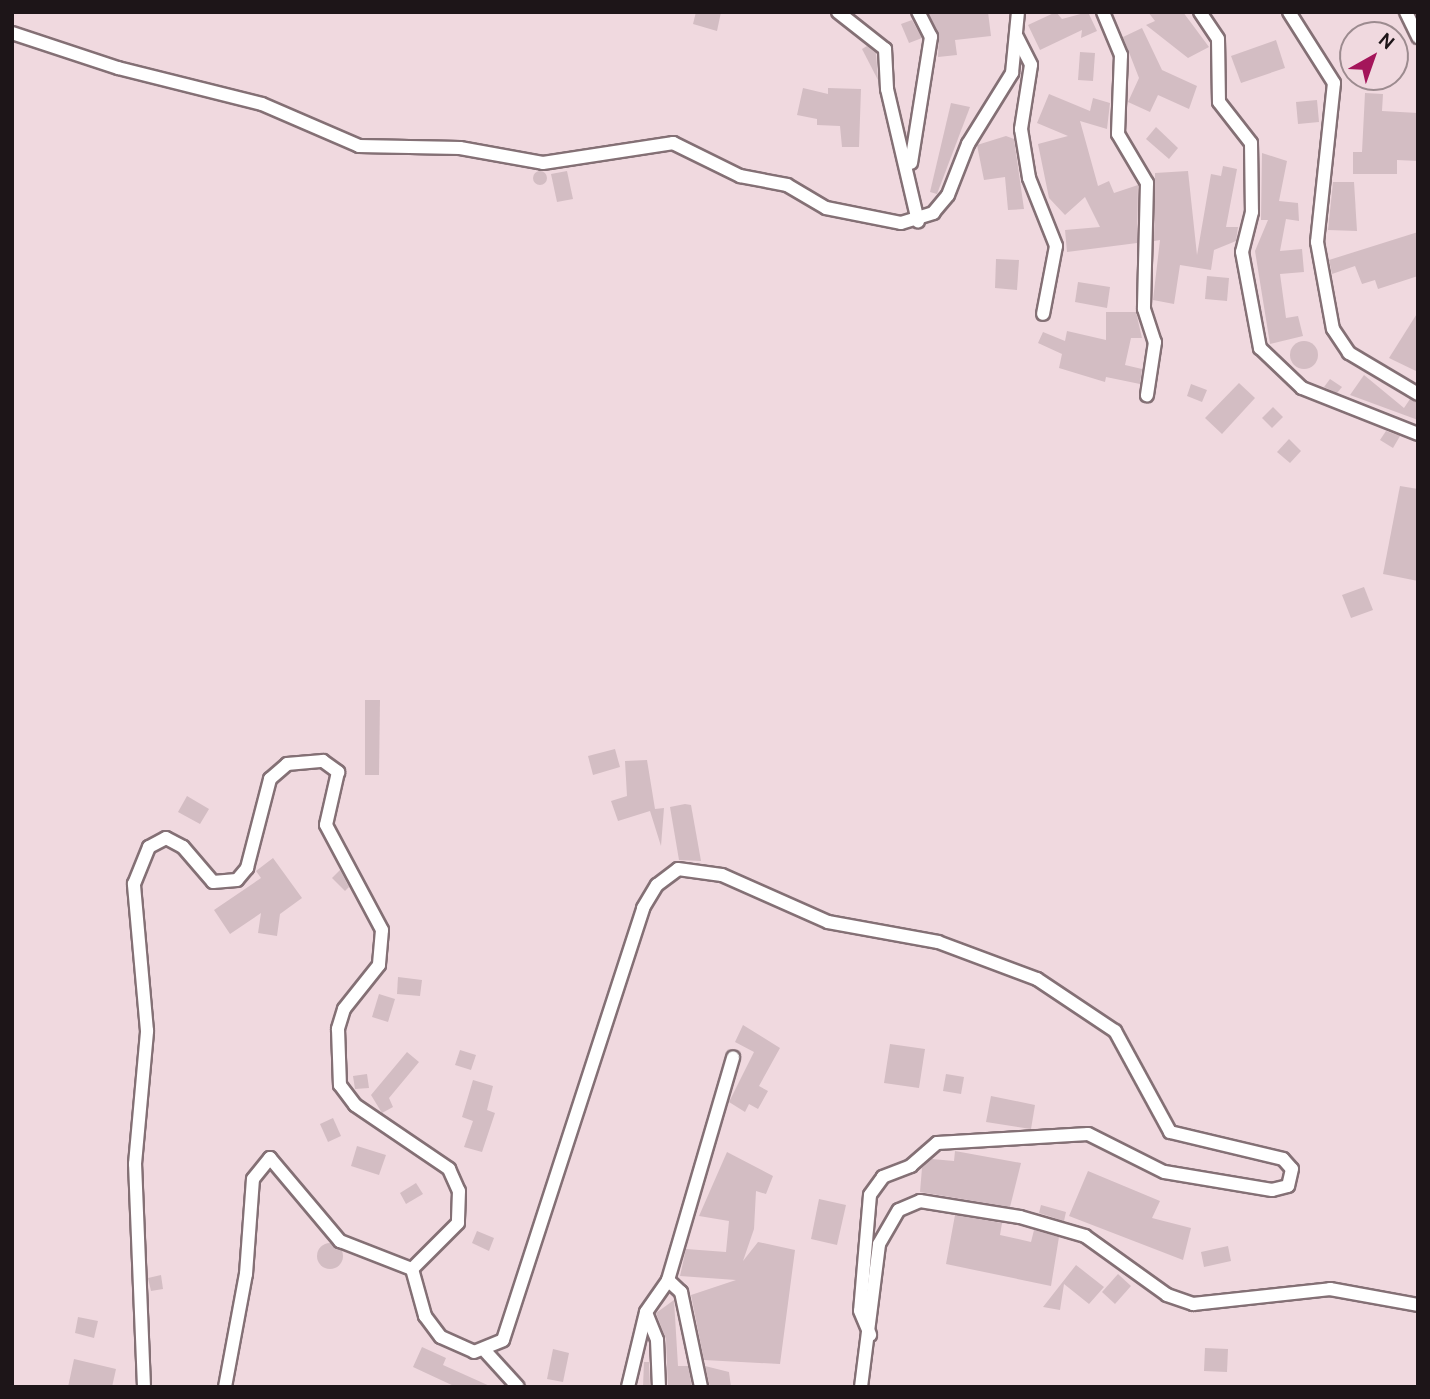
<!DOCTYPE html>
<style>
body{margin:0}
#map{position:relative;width:1430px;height:1399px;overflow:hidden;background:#f0d9df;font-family:Cabin,sans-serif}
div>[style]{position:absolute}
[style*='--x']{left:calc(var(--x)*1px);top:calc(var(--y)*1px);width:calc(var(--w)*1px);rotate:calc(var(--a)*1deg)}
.building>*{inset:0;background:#d3bdc3}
.round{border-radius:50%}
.roads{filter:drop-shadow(2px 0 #847075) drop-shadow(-2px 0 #847075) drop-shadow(0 2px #847075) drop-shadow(0 -2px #847075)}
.street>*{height:12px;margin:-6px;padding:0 6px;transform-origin:6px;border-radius:6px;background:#fff}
span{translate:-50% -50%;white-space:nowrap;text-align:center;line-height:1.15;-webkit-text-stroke:5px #f0d9df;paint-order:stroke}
.frame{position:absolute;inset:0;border:14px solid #1d1518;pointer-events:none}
.north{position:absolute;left:1339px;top:21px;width:70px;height:70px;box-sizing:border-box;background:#f0d9df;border:2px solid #9c8b8f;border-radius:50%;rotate:40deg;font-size:19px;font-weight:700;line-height:28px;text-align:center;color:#1d1518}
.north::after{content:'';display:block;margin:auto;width:24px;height:32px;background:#a4155a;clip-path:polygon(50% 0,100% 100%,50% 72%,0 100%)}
</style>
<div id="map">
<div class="building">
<div style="clip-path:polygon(696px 12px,721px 12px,717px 31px,693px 24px)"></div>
<div style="clip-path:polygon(988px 12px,991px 36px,955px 40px,957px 55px,938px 57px,939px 34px,928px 13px)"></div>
<div style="clip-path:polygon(1056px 12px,1062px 19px,1088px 12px,1097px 31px,1081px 38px,1082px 30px,1040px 50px,1028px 25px)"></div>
<div style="clip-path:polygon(1148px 12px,1183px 12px,1209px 47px,1188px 58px,1146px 25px,1155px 21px)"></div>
<div style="clip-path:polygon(912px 20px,922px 38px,909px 43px,901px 24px)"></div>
<div style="clip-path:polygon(1142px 28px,1162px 70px,1197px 86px,1189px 109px,1158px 95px,1150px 112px,1128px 102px,1139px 78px,1123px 37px)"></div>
<div style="clip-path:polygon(1276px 40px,1285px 68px,1241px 83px,1231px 56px)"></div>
<div style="clip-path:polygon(867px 46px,876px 53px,878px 80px,862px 49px)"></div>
<div style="clip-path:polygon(1080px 52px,1095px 53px,1093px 81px,1078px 80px)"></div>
<div style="clip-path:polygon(803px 88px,828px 94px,828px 88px,861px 89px,859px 147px,842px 147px,840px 126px,817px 125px,817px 119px,797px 115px)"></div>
<div style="clip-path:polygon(1365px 93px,1383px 94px,1382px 111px,1418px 113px,1418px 161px,1397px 160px,1397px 174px,1353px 174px,1353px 152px,1362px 152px)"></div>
<div style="clip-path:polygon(1049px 94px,1090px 111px,1093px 98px,1110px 103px,1107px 129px,1080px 121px,1098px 186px,1109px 181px,1114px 193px,1138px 185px,1137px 243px,1067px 252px,1065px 230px,1100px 227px,1085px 197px,1065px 215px,1049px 198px,1038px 144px,1068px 136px,1037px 123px)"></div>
<div style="clip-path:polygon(1317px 100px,1319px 122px,1298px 124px,1296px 102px)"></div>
<div style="clip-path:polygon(951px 103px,970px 107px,937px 194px,930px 192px)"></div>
<div style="clip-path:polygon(1156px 127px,1178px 148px,1169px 159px,1146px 139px)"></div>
<div style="clip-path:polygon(1006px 136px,1014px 139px,1024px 209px,1008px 210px,1005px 177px,984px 180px,977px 145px)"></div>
<div style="clip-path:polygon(1262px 153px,1287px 161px,1279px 201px,1298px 203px,1299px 221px,1286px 219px,1280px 251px,1302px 249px,1304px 272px,1280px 274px,1286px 318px,1298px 316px,1303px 336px,1270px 344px,1255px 251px,1268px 220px,1261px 220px)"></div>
<div style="clip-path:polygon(1223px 166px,1237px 169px,1226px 227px,1238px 227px,1236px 241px,1214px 250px,1211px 270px,1180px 265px,1174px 304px,1153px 300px,1160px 240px,1154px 241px,1155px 173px,1188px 171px,1197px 255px,1211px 174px,1221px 176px)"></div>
<div class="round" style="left:533px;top:171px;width:14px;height:14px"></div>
<div style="clip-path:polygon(567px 171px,573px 199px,557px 202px,551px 174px)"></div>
<div style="clip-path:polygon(1333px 182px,1354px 182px,1357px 231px,1328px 230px)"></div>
<div style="clip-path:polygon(1418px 232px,1418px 276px,1378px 289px,1375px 280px,1362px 284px,1355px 266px,1332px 274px,1329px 260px)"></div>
<div style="clip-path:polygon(996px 259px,1019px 260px,1017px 290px,995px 288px)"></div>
<div style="clip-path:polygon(1207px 276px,1229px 278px,1227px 301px,1205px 299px)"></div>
<div style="clip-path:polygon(1078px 282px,1110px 287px,1107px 308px,1075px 302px)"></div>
<div style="clip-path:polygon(1106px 312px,1136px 312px,1142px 338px,1131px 338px,1125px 365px,1142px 369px,1140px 384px,1106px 377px,1105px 382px,1059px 368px,1062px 354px,1038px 343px,1043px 332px,1065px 341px,1067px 331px,1106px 340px)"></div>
<div style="clip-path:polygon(1418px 312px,1418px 372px,1389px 358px)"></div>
<div class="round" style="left:1290px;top:341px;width:28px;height:28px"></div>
<div style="clip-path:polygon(1364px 375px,1404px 408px,1410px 399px,1418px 403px,1418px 420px,1350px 395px)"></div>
<div style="clip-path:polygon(1330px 379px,1342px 387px,1337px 393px,1324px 387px)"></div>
<div style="clip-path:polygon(1239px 383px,1255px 398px,1222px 434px,1205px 418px)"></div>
<div style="clip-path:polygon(1191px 384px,1207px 390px,1202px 402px,1187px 396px)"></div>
<div style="clip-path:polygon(1273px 407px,1283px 417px,1272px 428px,1262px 418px)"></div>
<div style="clip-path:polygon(1386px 431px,1400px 436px,1393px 448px,1380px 440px)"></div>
<div style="clip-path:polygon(1289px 439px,1301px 451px,1290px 463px,1277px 452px)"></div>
<div style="clip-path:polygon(1400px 486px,1418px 489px,1418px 581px,1383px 574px)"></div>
<div style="clip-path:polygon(1364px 587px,1373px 610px,1351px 618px,1342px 595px)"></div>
<div style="clip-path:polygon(365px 700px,380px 700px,379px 775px,365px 775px)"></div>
<div style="clip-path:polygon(615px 749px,620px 767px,593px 775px,588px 756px)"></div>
<div style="clip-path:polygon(647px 760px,655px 809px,664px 808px,661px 846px,650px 811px,618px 821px,611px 801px,627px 796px,625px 761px)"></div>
<div style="clip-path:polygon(187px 796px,209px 809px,200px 824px,178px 812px)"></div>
<div style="clip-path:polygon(685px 804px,691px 805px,701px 861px,679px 860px,670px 807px)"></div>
<div style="clip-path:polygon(273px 858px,302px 898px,280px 914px,277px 936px,258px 933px,261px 913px,230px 934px,214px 910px,261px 878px,256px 871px)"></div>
<div style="clip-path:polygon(340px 870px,349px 887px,345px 891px,332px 878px)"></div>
<div style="clip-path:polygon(398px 977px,422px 980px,420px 996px,397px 994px)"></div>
<div style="clip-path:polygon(379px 994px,395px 999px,388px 1022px,372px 1017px)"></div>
<div style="clip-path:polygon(743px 1025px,780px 1048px,759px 1086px,768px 1091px,758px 1109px,749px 1104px,745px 1112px,729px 1102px,754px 1052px,735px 1042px)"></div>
<div style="clip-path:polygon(890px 1044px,925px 1049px,919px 1088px,884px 1083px)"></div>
<div style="clip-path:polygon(460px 1050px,476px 1055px,471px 1070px,455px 1065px)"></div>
<div style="clip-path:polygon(407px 1052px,419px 1062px,389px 1098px,393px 1107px,382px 1113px,371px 1095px)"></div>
<div style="clip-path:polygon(367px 1074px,369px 1088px,355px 1089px,353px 1076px)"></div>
<div style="clip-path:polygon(946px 1074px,964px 1077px,961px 1094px,943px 1091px)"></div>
<div style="clip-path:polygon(473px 1080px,493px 1086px,487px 1110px,495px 1113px,482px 1152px,464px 1147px,473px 1121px,462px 1117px)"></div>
<div style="clip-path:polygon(991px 1096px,1035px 1105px,1031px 1129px,986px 1122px)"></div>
<div style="clip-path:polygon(333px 1118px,341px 1136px,328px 1142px,320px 1124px)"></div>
<div style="clip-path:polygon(357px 1146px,386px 1155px,379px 1175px,351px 1166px)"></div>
<div style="clip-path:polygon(955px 1151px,1021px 1163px,1010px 1207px,920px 1192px,922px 1168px,932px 1159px,954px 1161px)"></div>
<div style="clip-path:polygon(727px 1152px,773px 1176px,766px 1194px,756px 1191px,754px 1229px,743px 1261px,758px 1242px,795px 1250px,780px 1364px,704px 1360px,691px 1295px,736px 1280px,680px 1276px,686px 1249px,726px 1252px,729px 1221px,699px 1216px)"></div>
<div style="clip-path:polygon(1088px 1171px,1160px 1201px,1152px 1218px,1191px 1228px,1183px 1260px,1069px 1216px)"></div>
<div style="clip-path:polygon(416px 1183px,423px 1194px,406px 1204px,400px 1193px)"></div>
<div style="clip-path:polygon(819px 1199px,846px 1205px,837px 1245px,811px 1239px)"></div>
<div style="clip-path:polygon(1041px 1205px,1066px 1212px,1064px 1221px,1039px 1213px)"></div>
<div style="clip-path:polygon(955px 1215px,1002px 1223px,1000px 1235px,1031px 1242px,1034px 1230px,1059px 1237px,1051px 1286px,946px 1264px)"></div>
<div style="clip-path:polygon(477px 1231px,494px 1238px,489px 1251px,472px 1243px)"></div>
<div class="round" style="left:317px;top:1243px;width:26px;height:26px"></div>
<div style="clip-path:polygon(1228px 1246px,1231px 1261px,1204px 1267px,1201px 1252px)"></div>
<div style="clip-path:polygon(1076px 1265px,1104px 1287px,1089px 1304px,1064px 1284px,1060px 1310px,1043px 1307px)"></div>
<div style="clip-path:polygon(1118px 1274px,1131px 1286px,1115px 1304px,1102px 1292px)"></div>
<div style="clip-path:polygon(161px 1275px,163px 1289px,151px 1291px,148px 1278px)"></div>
<div style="clip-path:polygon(674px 1300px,678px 1366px,688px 1366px,692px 1387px,668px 1387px,666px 1339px,656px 1313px)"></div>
<div style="clip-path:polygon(78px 1317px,98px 1321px,94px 1338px,75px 1333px)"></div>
<div style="clip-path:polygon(422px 1347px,446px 1358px,443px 1365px,492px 1387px,456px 1387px,413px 1367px)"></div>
<div style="clip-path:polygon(1205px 1348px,1228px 1349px,1227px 1372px,1204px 1371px)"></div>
<div style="clip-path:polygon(553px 1349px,569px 1353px,563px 1382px,547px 1379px)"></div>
<div style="clip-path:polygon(74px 1359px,116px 1369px,112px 1387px,68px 1387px)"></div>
<div style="clip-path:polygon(644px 1362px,649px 1362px,650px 1387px,643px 1387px)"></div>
<div style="clip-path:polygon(705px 1366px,729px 1372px,731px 1387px,710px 1387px)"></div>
</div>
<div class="roads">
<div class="street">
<div style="--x:838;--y:12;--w:60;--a:38.2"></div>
<div style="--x:885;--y:49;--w:40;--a:87.1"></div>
<div style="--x:887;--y:89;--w:136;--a:76.8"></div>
<div style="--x:1103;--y:12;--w:47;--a:67.3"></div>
<div style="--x:1121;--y:55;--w:79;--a:92.2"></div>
<div style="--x:1118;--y:134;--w:57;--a:59.4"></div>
<div style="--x:1147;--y:183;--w:126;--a:91.4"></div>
<div style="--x:1144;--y:309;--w:35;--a:72"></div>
<div style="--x:1155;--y:342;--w:54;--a:98.6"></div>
<div style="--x:1200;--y:12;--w:32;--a:56"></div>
<div style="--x:1218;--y:39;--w:63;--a:89.1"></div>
<div style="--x:1219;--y:102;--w:52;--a:52"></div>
<div style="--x:1251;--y:143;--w:69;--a:89.2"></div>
<div style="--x:1252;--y:212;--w:41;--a:104"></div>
<div style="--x:1242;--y:252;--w:98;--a:79.4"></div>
<div style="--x:1260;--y:348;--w:58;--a:43.6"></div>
<div style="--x:1302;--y:388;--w:125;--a:21.6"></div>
<div style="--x:1289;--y:12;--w:84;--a:57.6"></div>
<div style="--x:1334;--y:83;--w:160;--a:96.1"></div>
<div style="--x:1317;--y:242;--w:88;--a:79.6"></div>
<div style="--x:1333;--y:329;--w:29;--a:56"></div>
<div style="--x:1349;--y:353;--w:80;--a:30.7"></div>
<div style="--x:1406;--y:12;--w:28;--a:64"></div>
<div style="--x:12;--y:33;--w:112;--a:18.3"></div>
<div style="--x:118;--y:68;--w:148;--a:14"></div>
<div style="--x:262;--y:104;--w:106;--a:23.4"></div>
<div style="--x:359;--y:146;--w:101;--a:1.1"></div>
<div style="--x:460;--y:148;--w:84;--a:10.2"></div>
<div style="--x:543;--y:163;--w:132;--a:-8.7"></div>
<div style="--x:673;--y:143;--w:75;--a:26.2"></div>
<div style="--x:740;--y:176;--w:48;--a:10.8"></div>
<div style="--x:787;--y:185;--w:45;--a:30.5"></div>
<div style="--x:826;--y:208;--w:76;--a:11.3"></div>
<div style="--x:901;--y:223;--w:34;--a:-17"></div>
<div style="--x:933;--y:213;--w:23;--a:-50"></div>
<div style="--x:948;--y:195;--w:55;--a:-68.6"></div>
<div style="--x:968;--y:144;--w:84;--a:-58.2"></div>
<div style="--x:1012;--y:73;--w:61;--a:-84.4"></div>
<div style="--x:1017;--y:37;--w:31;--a:63"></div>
<div style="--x:1031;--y:65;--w:65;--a:98.9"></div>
<div style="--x:1021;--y:129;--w:50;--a:80.7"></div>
<div style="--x:1029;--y:178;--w:73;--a:68.3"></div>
<div style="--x:1056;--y:246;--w:69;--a:100.8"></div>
<div style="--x:911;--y:163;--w:128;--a:-81"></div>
<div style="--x:931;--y:37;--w:28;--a:-117"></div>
<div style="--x:668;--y:1280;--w:232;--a:-73.7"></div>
<div style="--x:647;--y:1315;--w:27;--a:68"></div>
<div style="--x:657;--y:1340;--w:47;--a:87.6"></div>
<div style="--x:486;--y:1352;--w:47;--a:47.6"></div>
<div style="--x:144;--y:1387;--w:223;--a:-92.3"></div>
<div style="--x:135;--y:1164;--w:134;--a:-84.8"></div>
<div style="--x:147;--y:1031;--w:148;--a:-95.1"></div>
<div style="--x:134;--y:884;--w:40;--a:-68"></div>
<div style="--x:149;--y:847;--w:19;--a:-28"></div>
<div style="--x:166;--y:838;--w:19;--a:28"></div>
<div style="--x:183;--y:847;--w:46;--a:49.4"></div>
<div style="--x:213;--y:882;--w:24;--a:-5"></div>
<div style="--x:237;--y:880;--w:16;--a:-50"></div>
<div style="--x:247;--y:868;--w:92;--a:-75.5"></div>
<div style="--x:270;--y:779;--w:23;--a:-41"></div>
<div style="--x:287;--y:764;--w:36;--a:-5"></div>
<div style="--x:323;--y:761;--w:19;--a:36"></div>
<div style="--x:338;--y:772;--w:54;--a:102.8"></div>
<div style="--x:326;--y:825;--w:119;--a:61.9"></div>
<div style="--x:382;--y:930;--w:35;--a:95"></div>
<div style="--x:379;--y:965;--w:56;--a:128.5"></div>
<div style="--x:344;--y:1009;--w:21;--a:107"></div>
<div style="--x:338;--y:1029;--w:56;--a:88"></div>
<div style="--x:340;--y:1085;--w:25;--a:53"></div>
<div style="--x:355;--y:1105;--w:114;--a:34.2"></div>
<div style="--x:449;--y:1169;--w:24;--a:66"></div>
<div style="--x:459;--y:1191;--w:32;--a:92"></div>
<div style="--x:458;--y:1223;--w:65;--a:135"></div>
<div style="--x:225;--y:1387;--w:115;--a:-79.5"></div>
<div style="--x:246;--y:1274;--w:95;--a:-85.8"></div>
<div style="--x:253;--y:1179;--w:27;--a:-51"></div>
<div style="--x:270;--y:1158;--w:109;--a:49.9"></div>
<div style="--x:340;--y:1241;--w:77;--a:21.3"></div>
<div style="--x:412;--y:1269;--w:49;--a:74.5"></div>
<div style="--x:425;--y:1316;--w:26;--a:53"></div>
<div style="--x:441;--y:1337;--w:36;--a:24"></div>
<div style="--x:474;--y:1352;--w:31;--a:-22"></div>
<div style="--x:503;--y:1340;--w:454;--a:-72"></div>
<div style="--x:643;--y:908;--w:27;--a:-59"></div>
<div style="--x:657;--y:885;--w:26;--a:-37"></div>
<div style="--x:678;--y:869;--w:44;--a:7.8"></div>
<div style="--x:722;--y:875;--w:116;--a:23.9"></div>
<div style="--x:828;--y:922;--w:112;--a:10.3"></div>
<div style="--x:938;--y:942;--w:106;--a:20.5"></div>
<div style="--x:1037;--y:979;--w:94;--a:33.7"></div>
<div style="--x:1115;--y:1031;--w:115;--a:61.4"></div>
<div style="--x:1170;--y:1132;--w:116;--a:13.4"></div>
<div style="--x:1283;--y:1159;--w:13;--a:48"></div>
<div style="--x:1292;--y:1169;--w:17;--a:103"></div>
<div style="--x:1288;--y:1186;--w:16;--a:166"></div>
<div style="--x:1272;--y:1190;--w:109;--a:-170.5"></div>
<div style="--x:1164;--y:1172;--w:85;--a:-153.4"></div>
<div style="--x:1088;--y:1134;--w:151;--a:176.6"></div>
<div style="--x:937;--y:1143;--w:35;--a:139"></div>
<div style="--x:911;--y:1166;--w:30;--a:159"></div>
<div style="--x:883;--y:1177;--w:22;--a:126"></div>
<div style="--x:870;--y:1195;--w:116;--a:94.9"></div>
<div style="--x:860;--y:1311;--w:26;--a:67"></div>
<div style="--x:628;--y:1387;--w:77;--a:-76.5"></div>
<div style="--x:646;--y:1312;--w:39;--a:-55"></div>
<div style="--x:668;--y:1280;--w:18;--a:43"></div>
<div style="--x:681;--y:1292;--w:97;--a:78.1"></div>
<div style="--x:861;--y:1387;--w:144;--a:-82.8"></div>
<div style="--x:879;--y:1244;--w:39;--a:-60"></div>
<div style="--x:899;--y:1210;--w:23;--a:-23"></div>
<div style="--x:920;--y:1201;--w:101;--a:9.1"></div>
<div style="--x:1020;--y:1217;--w:68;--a:16.3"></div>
<div style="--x:1085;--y:1236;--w:101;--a:35.7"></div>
<div style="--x:1167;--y:1295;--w:28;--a:19"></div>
<div style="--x:1193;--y:1304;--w:138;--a:-6.2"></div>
<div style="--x:1330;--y:1289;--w:89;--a:10.3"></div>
</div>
</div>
<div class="frame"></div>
<div class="north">N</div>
</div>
